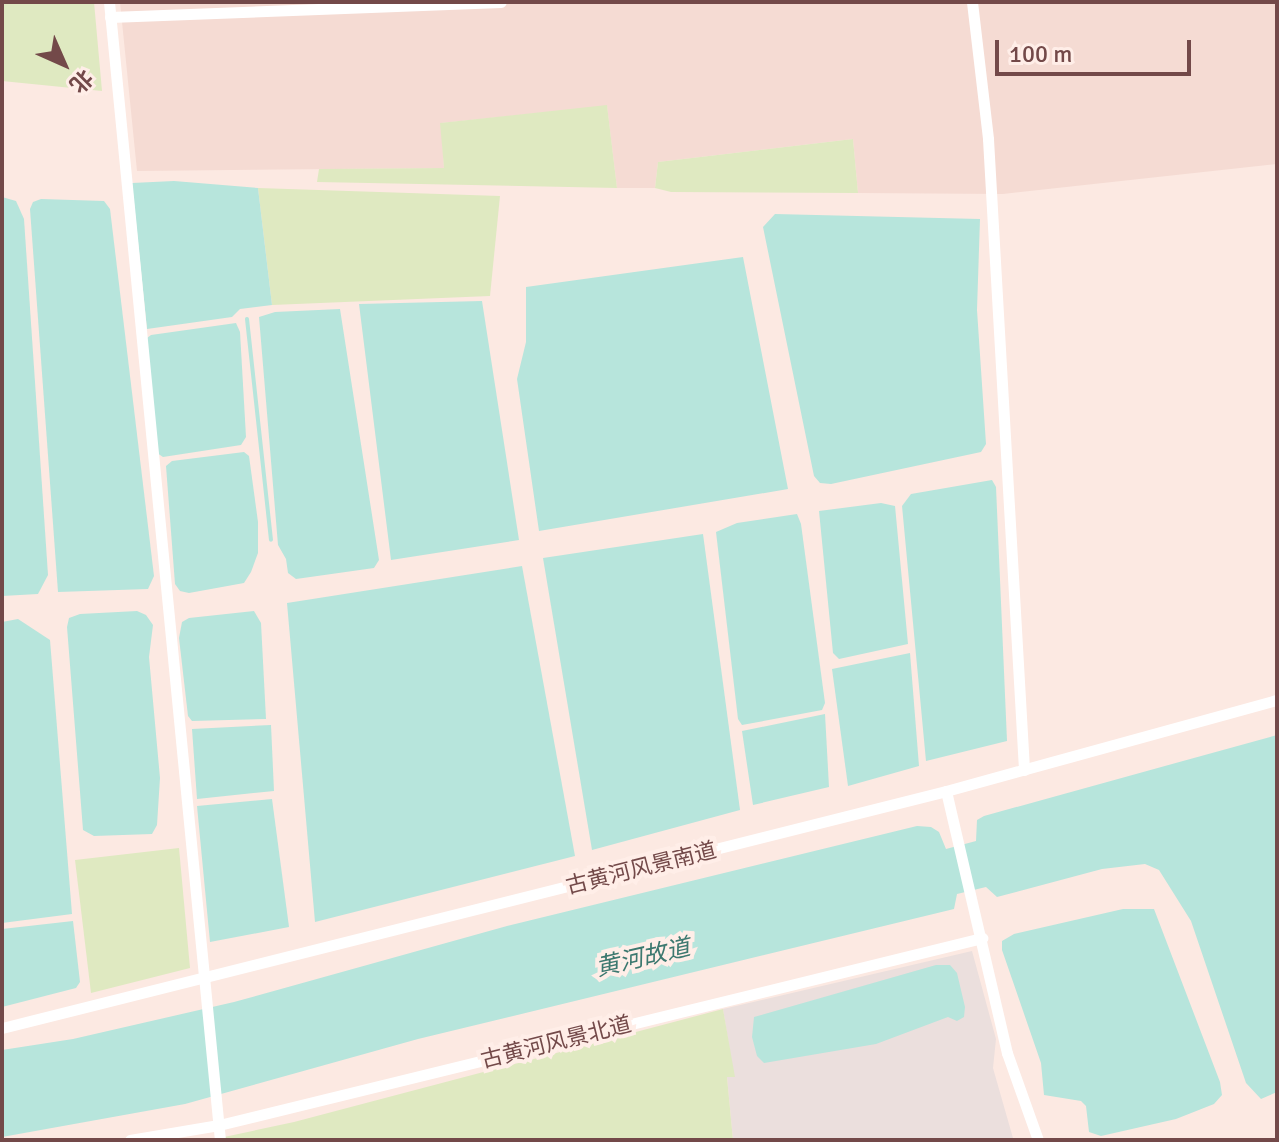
<!DOCTYPE html>
<meta charset="utf-8">
<style>
body{margin:0}
#map{position:relative;width:1279px;height:1142px;overflow:hidden;background:#fce9e2;font-family:Signika,"Noto Sans SC",sans-serif}
div>[style]{position:absolute}
[style*='--x']{left:calc(var(--x)*1px);top:calc(var(--y)*1px);width:calc(var(--w)*1px);rotate:calc(var(--a)*1deg)}
.residential>*{inset:0;background:#f5dbd3}
.industrial>*{inset:0;background:#ebdfdd}
.green>*{inset:0;background:#dfe9c1}
.water>*{inset:0;background:#b7e5dc}
.stream>*{height:4px;margin:-2px;padding:0 2px;transform-origin:2px;border-radius:2px;background:#b7e5dc}
.minor>*{height:11px;margin:-5.5px;padding:0 5.5px;transform-origin:5.5px;border-radius:5.5px;background:#fff}
span{translate:-50% -50%;white-space:nowrap;text-align:center;line-height:1.15;-webkit-text-stroke:8px #ffeee8;paint-order:stroke}
.street-label{font-size:22px;color:#734949}
.water-label{font-size:24px;color:#3c786f;font-style:italic}
.frame{position:absolute;inset:0;border:4px solid #734949;pointer-events:none}
.north{position:absolute;left:24px;top:24px;width:80px;height:80px;-webkit-text-stroke:6px #ffeee8;paint-order:stroke;rotate:135deg;font-size:22px;font-weight:700;line-height:32px;text-align:center;color:#734949}
.north::after{content:'';display:block;margin:auto;width:28px;height:36px;background:#734949;clip-path:polygon(50% 0,100% 100%,50% 72%,0 100%)}
.scale{position:absolute;left:995px;top:40px;width:196px;height:36px;box-sizing:border-box;border:4px solid #734949;border-top:0;padding-left:10px;font-size:24px;line-height:28px;white-space:nowrap;color:#734949;-webkit-text-stroke:6px #ffeee8;paint-order:stroke}
</style>
<div id="map">
<div class="residential">
<div style="clip-path:polygon(120px 2px,1277px 2px,1277px 164px,1003px 194px,858px 193px,853px 139px,658px 162px,655px 188px,617px 188px,607px 106px,441px 123px,444px 168px,137px 171px)"></div>
</div>
<div class="industrial">
<div style="clip-path:polygon(972px 951px,996px 1039px,993px 1068px,1013px 1138px,733px 1140px,727px 1077px,734px 1076px,723px 1009px)"></div>
</div>
<div class="green">
<div style="clip-path:polygon(2px 2px,94px 2px,102px 91px,2px 81px)"></div>
<div style="clip-path:polygon(607px 105px,617px 188px,317px 182px,319px 169px,444px 168px,440px 123px)"></div>
<div style="clip-path:polygon(853px 139px,858px 193px,671px 192px,655px 188px,658px 162px)"></div>
<div style="clip-path:polygon(258px 188px,500px 196px,490px 296px,272px 305px)"></div>
<div style="clip-path:polygon(179px 848px,190px 968px,91px 993px,75px 860px)"></div>
<div style="clip-path:polygon(723px 1009px,735px 1077px,727px 1077px,733px 1140px,210px 1140px,294px 1122px)"></div>
</div>
<div class="water">
<div style="clip-path:polygon(174px 181px,258px 188px,272px 305px,240px 309px,232px 317px,147px 329px,132px 183px)"></div>
<div style="clip-path:polygon(2px 197px,16px 201px,24px 219px,48px 575px,38px 594px,2px 596px)"></div>
<div style="clip-path:polygon(41px 199px,104px 201px,110px 209px,154px 576px,148px 589px,58px 592px,30px 209px,33px 202px)"></div>
<div style="clip-path:polygon(775px 214px,980px 219px,977px 310px,986px 444px,981px 452px,831px 484px,820px 483px,814px 476px,763px 227px)"></div>
<div style="clip-path:polygon(743px 257px,788px 489px,539px 531px,517px 379px,526px 342px,526px 287px)"></div>
<div style="clip-path:polygon(482px 301px,519px 540px,391px 560px,359px 304px)"></div>
<div style="clip-path:polygon(340px 309px,379px 560px,374px 568px,296px 579px,288px 573px,286px 559px,278px 545px,259px 317px,275px 312px)"></div>
<div style="clip-path:polygon(236px 323px,240px 332px,246px 437px,241px 445px,163px 457px,157px 453px,147px 338px,151px 335px)"></div>
<div style="clip-path:polygon(244px 452px,249px 456px,258px 522px,258px 553px,251px 572px,244px 583px,189px 593px,180px 591px,175px 584px,166px 466px,172px 461px)"></div>
<div style="clip-path:polygon(992px 480px,996px 487px,1007px 741px,926px 761px,902px 506px,911px 494px)"></div>
<div style="clip-path:polygon(881px 503px,895px 506px,908px 644px,839px 659px,833px 653px,819px 511px)"></div>
<div style="clip-path:polygon(797px 514px,801px 524px,825px 703px,822px 710px,742px 725px,738px 719px,716px 532px,737px 523px)"></div>
<div style="clip-path:polygon(703px 534px,740px 810px,592px 850px,543px 558px)"></div>
<div style="clip-path:polygon(522px 566px,575px 856px,315px 922px,287px 603px)"></div>
<div style="clip-path:polygon(137px 611px,146px 615px,153px 625px,149px 657px,160px 778px,157px 825px,152px 834px,94px 836px,83px 830px,67px 627px,69px 618px,80px 614px)"></div>
<div style="clip-path:polygon(254px 611px,261px 623px,266px 719px,192px 721px,188px 716px,179px 638px,182px 622px,189px 618px)"></div>
<div style="clip-path:polygon(18px 619px,50px 640px,72px 914px,2px 923px,2px 622px)"></div>
<div style="clip-path:polygon(910px 653px,919px 766px,848px 786px,832px 669px)"></div>
<div style="clip-path:polygon(825px 714px,829px 787px,753px 805px,742px 731px)"></div>
<div style="clip-path:polygon(271px 725px,274px 791px,197px 799px,192px 729px)"></div>
<div style="clip-path:polygon(1277px 735px,1277px 1092px,1261px 1099px,1246px 1083px,1191px 921px,1159px 870px,1145px 864px,1102px 869px,997px 897px,986px 887px,957px 894px,954px 909px,418px 1039px,185px 1104px,2px 1137px,2px 1050px,73px 1039px,234px 1002px,507px 926px,917px 826px,931px 827px,939px 832px,946px 849px,976px 841px,977px 820px,984px 816px)"></div>
<div style="clip-path:polygon(272px 799px,289px 927px,210px 942px,197px 806px)"></div>
<div style="clip-path:polygon(1123px 909px,1154px 909px,1220px 1082px,1222px 1095px,1214px 1104px,1176px 1119px,1101px 1136px,1089px 1132px,1086px 1106px,1081px 1101px,1044px 1095px,1041px 1063px,1002px 950px,1002px 941px,1014px 934px)"></div>
<div style="clip-path:polygon(73px 921px,80px 982px,76px 988px,2px 1007px,2px 929px)"></div>
<div style="clip-path:polygon(936px 965px,950px 965px,957px 973px,965px 1007px,964px 1017px,957px 1021px,948px 1017px,876px 1044px,764px 1063px,757px 1056px,752px 1037px,754px 1017px)"></div>
</div>
<div class="stream">
<div style="--x:247;--y:319;--w:222;--a:83.8"></div>
</div>
<div class="minor">
<div style="--x:109;--y:2;--w:1143;--a:84.43"></div>
<div style="--x:972;--y:2;--w:138;--a:83.3"></div>
<div style="--x:988;--y:139;--w:632;--a:86.73"></div>
<div style="--x:110;--y:17;--w:391;--a:-2.2"></div>
<div style="--x:946;--y:791;--w:269;--a:76.9"></div>
<div style="--x:1007;--y:1053;--w:92;--a:70.4"></div>
<div style="--x:2;--y:1028;--w:973;--a:-14.09"></div>
<div style="--x:946;--y:791;--w:343;--a:-15.4"></div>
<div style="--x:130;--y:1140;--w:90;--a:-9.6"></div>
<div style="--x:219;--y:1125;--w:786;--a:-13.77"></div>
</div>
<div class="street-label">
<span style="left:641px;top:868px;rotate:-14deg">古黄河风景南道</span>
<span style="left:556px;top:1042px;rotate:-14deg">古黄河风景北道</span>
</div>
<div class="water-label">
<span style="left:643px;top:958px;rotate:-13deg">黄河故道</span>
</div>
<div class="frame"></div>
<div class="north">北</div>
<div class="scale">100 m</div>
</div>
